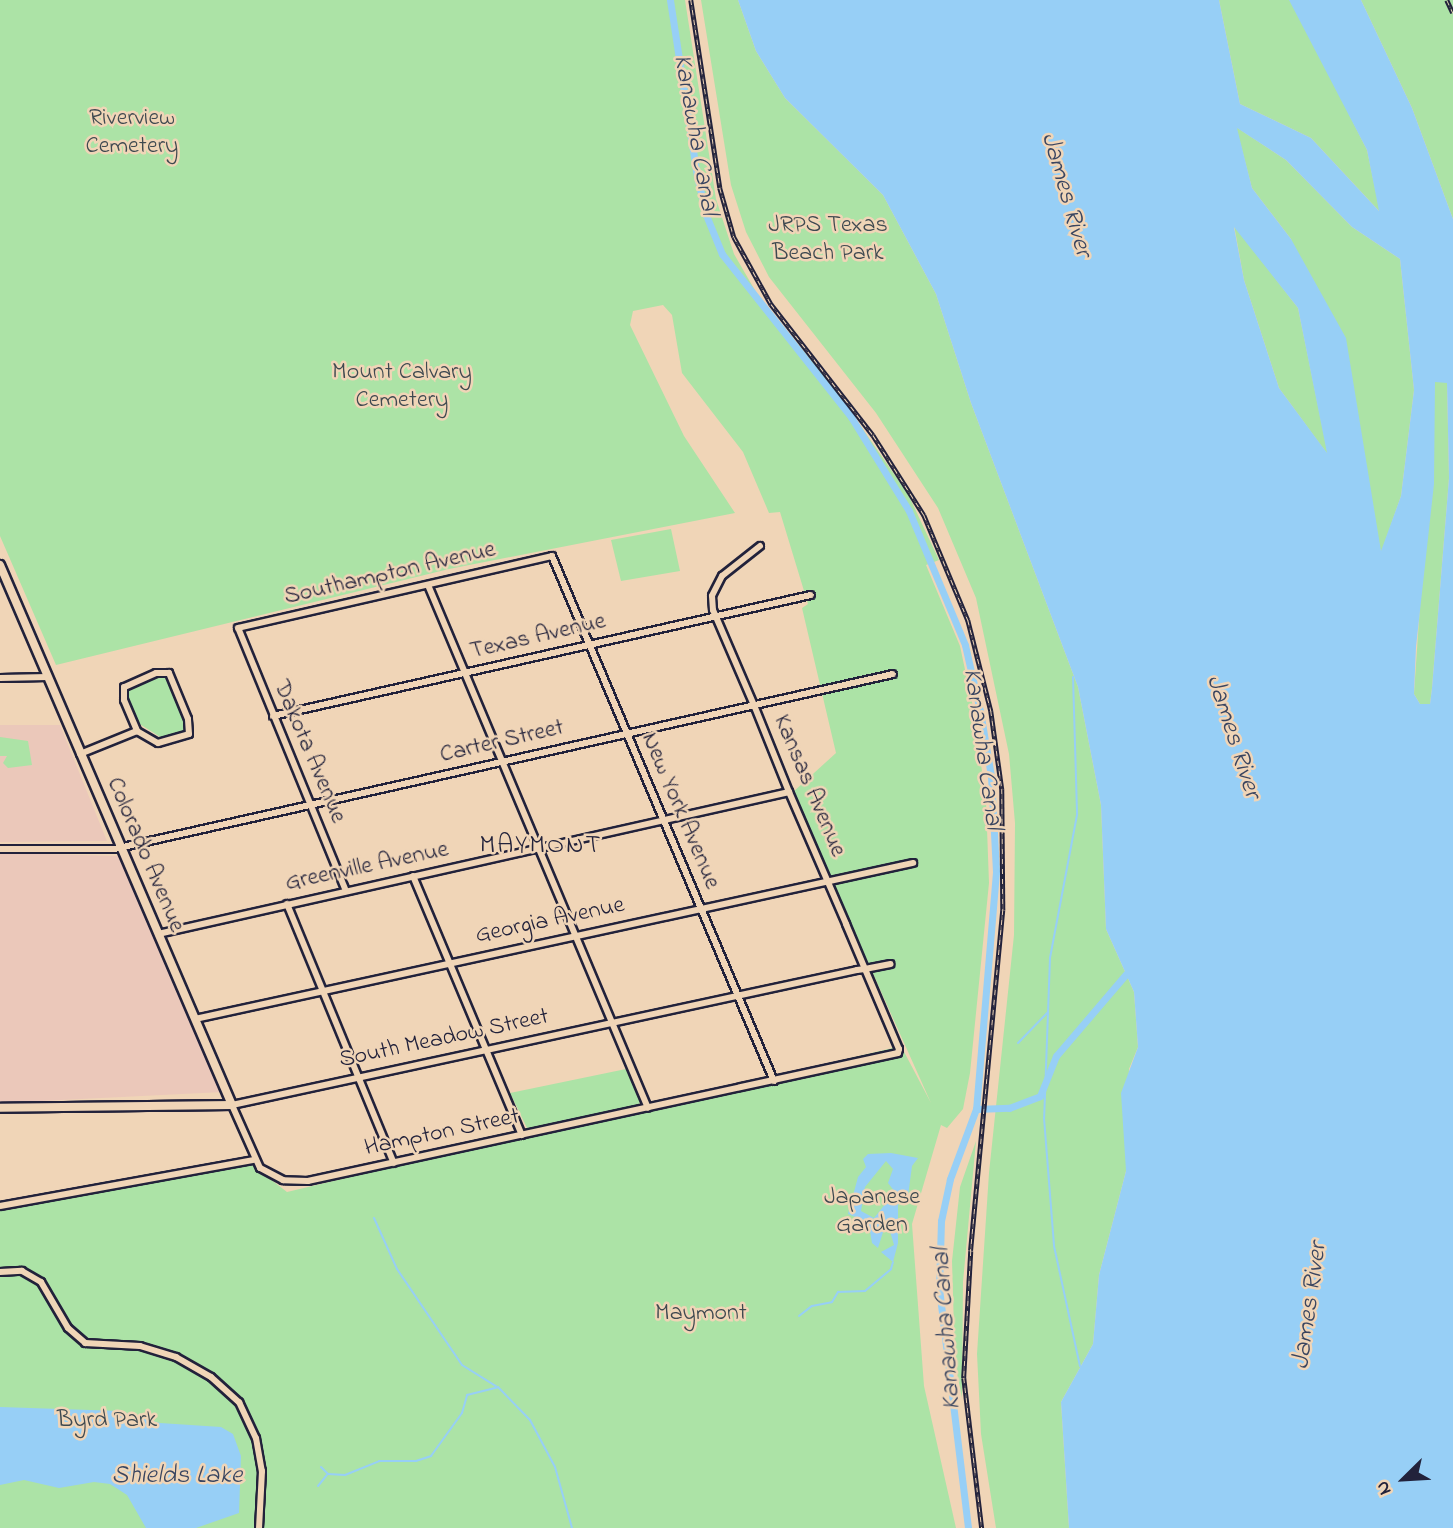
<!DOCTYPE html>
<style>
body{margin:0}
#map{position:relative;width:1453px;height:1528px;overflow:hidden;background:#f0d5b7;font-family:"Indie Flower",sans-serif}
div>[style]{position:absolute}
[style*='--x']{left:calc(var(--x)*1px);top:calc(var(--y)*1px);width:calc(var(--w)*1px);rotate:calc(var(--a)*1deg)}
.built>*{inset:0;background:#ebc8ba}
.green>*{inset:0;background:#ace3a6}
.water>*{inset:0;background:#97cff6}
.stream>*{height:2px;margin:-1px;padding:0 1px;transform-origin:1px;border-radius:1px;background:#97cff6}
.canal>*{height:7px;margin:-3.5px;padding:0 3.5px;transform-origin:3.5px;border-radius:3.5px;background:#97cff6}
.roads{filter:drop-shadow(2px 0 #22223b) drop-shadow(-2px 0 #22223b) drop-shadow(0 2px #22223b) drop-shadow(0 -2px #22223b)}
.street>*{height:6px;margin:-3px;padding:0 3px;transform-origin:3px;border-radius:3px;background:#f0d5b7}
.secondary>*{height:8px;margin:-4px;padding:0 4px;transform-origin:4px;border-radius:4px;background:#f0d5b7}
.rail>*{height:4.5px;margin-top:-2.25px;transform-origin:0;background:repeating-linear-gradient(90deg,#f0d5b7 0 5px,#22223b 0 10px);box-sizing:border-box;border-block:2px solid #22223b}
span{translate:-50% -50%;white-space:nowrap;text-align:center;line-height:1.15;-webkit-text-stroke:5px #f0d5b7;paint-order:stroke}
.park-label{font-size:24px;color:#3e4950}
.street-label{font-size:24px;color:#22223b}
.water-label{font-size:26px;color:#394560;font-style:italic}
.neighbourhood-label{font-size:26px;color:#22223b;letter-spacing:2px}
.north{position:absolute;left:1369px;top:1444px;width:70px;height:70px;-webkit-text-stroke:5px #f0d5b7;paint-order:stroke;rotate:246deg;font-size:19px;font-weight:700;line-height:28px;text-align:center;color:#22223b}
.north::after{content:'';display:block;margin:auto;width:24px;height:32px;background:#22223b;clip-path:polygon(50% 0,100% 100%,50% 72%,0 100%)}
</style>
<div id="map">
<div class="built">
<div style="clip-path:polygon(0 725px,60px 725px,107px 841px,0 842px)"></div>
<div style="clip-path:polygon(0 853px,118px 856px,223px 1092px,0 1103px)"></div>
</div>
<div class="green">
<div style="clip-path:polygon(0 0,685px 0,716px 199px,734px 254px,760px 299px,832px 385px,908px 494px,939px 560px,926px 565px,960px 646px,974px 712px,986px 801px,989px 883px,970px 1073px,963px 1109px,947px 1128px,941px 1125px,912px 1224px,924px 1386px,956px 1528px,0 1528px,0 1208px,247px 1161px,287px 1192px,901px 1046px,931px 1103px,792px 793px,836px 753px,802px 608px,808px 604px,780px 512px,769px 513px,743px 452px,682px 373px,672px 315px,663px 305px,633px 311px,630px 325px,684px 436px,735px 513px,449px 569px,56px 665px,0 536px)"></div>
<div style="clip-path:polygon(701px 0,738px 0,756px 51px,785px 98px,883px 195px,936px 294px,971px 403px,1078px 687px,1101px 805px,1106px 929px,1134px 992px,1138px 1047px,1129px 1069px,1126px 1171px,1099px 1275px,1093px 1344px,1061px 1402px,1069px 1528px,996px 1528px,981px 1434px,977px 1354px,989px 1173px,1014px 935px,1015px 823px,1009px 754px,976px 598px,938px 508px,876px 413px,769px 277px,746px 232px,731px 185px)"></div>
<div style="clip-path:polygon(1219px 0,1289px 0,1294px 5px,1367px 150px,1380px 212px,1311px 138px,1240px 104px)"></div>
<div style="clip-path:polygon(1361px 0,1453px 0,1453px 219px,1412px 108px)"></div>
<div style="clip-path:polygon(1236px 127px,1286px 160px,1352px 227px,1400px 259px,1414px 390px,1401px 496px,1381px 553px,1373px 511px,1291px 239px,1252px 188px)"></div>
<div style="clip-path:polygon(1234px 225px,1298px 308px,1328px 455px,1279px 388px,1244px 280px)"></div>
<div style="clip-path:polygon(1435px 382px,1447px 382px,1449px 478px,1432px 688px,1430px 704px,1420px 704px,1414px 694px)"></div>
<div style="clip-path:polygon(671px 529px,680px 571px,621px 581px,611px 540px)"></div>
<div style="clip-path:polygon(160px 675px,168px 680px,186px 724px,182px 734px,165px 740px,138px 723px,127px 696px,130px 689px)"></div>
<div style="clip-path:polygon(0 737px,28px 741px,32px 765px,8px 768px,3px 763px,7px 756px,0 756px)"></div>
<div style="clip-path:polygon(626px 1069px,640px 1102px,638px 1106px,528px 1130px,510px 1093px)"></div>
<div style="clip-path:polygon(976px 1141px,963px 1282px,962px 1398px,955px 1363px,952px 1261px,960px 1187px)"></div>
</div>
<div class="water">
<div style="clip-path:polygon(evenodd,738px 0,1219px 0,1240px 104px,1311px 138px,1379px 211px,1367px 150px,1289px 0,1361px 0,1412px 108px,1453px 219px,1453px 1528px,1069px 1528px,1061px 1402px,1093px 1344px,1099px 1275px,1126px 1171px,1121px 1093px,1138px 1047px,1134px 992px,1106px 929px,1101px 805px,1078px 687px,971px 403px,936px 294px,883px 195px,785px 98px,756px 51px,738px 0,1237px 128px,1286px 160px,1352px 227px,1400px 259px,1414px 390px,1401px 496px,1381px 551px,1346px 338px,1291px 239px,1252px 188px,1237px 128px,738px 0,1234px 227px,1298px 308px,1327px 453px,1279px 388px,1244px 280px,1234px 227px,738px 0,1435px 382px,1447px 383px,1449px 478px,1432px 688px,1430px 704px,1420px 704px,1414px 694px,1416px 647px,1434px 484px,1435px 382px)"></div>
<div style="clip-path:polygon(evenodd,891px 1153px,918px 1158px,912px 1166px,908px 1196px,898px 1205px,898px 1243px,893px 1262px,881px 1252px,894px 1245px,889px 1228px,884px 1229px,878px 1248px,872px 1243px,869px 1225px,853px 1233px,851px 1228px,859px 1224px,858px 1218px,848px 1214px,858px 1177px,866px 1167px,863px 1159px,868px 1154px,891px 1153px,886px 1161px,893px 1169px,888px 1183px,895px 1192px,874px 1218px,861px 1211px,865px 1187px,886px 1161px)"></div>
<div style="clip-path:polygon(0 1407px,120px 1411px,160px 1423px,221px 1427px,233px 1434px,241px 1456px,239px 1513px,196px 1528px,146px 1528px,127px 1495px,110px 1484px,94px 1482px,59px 1488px,24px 1480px,0 1485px)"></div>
</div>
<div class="stream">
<div style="--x:1073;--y:677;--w:138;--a:88.3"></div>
<div style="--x:1077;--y:815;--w:146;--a:100.7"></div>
<div style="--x:1050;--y:958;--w:160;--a:92.1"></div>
<div style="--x:1044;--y:1118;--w:128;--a:85.5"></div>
<div style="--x:1054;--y:1246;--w:123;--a:77.8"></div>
<div style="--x:1018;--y:1043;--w:43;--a:-45.9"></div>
<div style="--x:374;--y:1218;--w:56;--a:65.7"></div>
<div style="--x:397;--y:1269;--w:116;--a:55.9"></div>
<div style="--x:462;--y:1365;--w:40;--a:32"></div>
<div style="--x:799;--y:1316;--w:16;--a:-38"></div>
<div style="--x:812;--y:1306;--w:20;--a:-11"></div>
<div style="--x:832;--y:1302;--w:12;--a:-59"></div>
<div style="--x:838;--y:1292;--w:27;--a:-2"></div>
<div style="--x:865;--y:1291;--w:34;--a:-40"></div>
<div style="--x:891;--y:1269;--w:7;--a:-74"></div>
<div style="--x:321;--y:1467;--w:10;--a:45"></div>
<div style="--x:328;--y:1474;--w:17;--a:3"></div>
<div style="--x:345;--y:1475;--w:37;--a:-22"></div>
<div style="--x:379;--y:1461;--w:37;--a:0"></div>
<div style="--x:416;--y:1461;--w:16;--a:-18"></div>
<div style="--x:431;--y:1456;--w:53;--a:-54.2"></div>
<div style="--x:462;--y:1413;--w:19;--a:-74"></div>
<div style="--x:467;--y:1395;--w:32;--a:-14"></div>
<div style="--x:498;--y:1387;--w:46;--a:45.9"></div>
<div style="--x:530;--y:1420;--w:53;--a:62"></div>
<div style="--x:555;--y:1467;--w:63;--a:74.4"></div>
<div style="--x:318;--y:1486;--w:14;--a:-51"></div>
</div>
<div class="canal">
<div style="--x:670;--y:0;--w:178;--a:81.3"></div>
<div style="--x:697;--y:176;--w:40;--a:77"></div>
<div style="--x:706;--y:215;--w:42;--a:67.7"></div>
<div style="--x:722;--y:254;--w:208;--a:51.6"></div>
<div style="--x:851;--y:417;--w:110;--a:58.3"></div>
<div style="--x:909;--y:511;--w:145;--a:67.3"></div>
<div style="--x:965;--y:645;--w:68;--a:77.2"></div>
<div style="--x:980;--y:711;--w:66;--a:80.4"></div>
<div style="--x:991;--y:776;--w:96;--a:87"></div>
<div style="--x:996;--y:872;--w:238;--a:94.8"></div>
<div style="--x:976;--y:1109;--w:75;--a:110.4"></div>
<div style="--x:950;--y:1179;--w:43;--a:102.1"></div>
<div style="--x:941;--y:1221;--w:67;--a:91.7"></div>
<div style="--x:939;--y:1288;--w:242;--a:83.1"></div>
<div style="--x:976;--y:1109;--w:33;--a:-2"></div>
<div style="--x:1009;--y:1108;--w:33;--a:-21"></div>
<div style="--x:1040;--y:1096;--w:43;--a:-68.2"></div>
<div style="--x:1056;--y:1056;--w:108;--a:-49.5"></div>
</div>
<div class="roads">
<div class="street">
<div style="--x:760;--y:546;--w:48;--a:141.7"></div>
<div style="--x:722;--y:576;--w:22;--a:117"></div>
<div style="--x:712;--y:596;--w:14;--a:86"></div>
<div style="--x:713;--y:610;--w:103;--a:66.7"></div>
<div style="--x:754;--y:705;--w:94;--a:68.1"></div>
<div style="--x:789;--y:792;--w:144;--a:66.6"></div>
<div style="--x:846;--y:924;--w:49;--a:67.1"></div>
<div style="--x:865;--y:969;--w:87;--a:67"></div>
<div style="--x:899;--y:1049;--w:4;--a:104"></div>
<div style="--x:898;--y:1053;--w:604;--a:167.76"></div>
<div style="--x:308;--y:1181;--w:25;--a:-178"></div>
<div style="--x:283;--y:1180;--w:26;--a:-152"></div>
<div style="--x:260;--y:1168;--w:69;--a:-114"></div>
<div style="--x:232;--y:1105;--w:639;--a:-12.19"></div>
<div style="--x:857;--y:970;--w:8;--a:-7"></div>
<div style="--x:865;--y:969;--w:26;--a:-11"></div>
<div style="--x:428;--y:585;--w:567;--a:67.19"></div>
<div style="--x:0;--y:678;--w:48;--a:-1.2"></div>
<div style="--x:273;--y:716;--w:551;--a:-12.68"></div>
<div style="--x:80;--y:754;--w:61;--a:-22"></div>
<div style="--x:137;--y:731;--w:24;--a:30"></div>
<div style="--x:158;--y:743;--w:32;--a:-16"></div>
<div style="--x:189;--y:734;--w:15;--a:-94"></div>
<div style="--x:188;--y:719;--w:50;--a:-112.4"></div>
<div style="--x:169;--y:673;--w:13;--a:180"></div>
<div style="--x:156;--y:673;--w:35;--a:156"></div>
<div style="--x:124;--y:687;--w:13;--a:90"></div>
<div style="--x:124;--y:700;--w:34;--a:67"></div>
<div style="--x:0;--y:849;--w:114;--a:0"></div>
<div style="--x:114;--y:849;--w:798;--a:-12.66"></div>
<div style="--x:413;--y:876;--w:281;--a:67.2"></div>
<div style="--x:346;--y:891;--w:284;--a:-112.3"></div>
<div style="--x:238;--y:628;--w:322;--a:-12.9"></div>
<div style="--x:552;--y:556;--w:570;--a:67.08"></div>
<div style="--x:287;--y:904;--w:280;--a:67.6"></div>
<div style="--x:158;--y:934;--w:647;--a:-12.68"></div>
<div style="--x:195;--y:1019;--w:735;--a:-12.26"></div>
<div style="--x:0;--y:1206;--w:258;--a:-10.3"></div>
<div style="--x:0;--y:1272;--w:22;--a:-3"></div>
<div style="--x:22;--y:1271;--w:22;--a:30"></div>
<div style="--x:41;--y:1282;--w:53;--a:59.6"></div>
<div style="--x:68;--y:1328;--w:23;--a:41"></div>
<div style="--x:85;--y:1343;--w:55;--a:3.1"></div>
<div style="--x:140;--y:1346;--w:38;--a:17"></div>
<div style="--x:176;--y:1357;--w:40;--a:29.7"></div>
<div style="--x:211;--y:1377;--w:38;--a:42"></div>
<div style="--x:239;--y:1402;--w:40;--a:65"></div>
<div style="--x:256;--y:1438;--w:34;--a:80"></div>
<div style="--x:262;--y:1471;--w:57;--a:93"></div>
</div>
<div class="secondary">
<div style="--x:0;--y:565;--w:588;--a:66.75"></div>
<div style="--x:232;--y:1105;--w:232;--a:179.3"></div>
</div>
</div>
<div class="rail">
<div style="--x:691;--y:0;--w:190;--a:81.2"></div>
<div style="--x:720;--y:188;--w:51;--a:74.1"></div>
<div style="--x:734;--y:237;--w:77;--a:61.1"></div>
<div style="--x:771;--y:304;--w:166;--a:52.1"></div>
<div style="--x:873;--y:435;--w:95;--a:57.5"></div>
<div style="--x:924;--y:515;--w:114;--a:67.3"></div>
<div style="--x:968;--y:620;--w:94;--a:75.8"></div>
<div style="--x:991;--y:711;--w:79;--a:82"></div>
<div style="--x:1002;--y:789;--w:121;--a:89.5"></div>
<div style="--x:1003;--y:910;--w:342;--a:95.4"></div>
<div style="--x:971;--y:1251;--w:127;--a:93.2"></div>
<div style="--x:964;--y:1378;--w:151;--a:83.2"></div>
<div style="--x:1447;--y:0;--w:14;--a:65"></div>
</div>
<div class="park-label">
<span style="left:132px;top:133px">Riverview<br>Cemetery</span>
<span style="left:828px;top:240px">JRPS Texas<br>Beach Park</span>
<span style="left:402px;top:387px">Mount Calvary<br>Cemetery</span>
<span style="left:872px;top:1212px">Japanese<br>Garden</span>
<span style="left:701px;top:1314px">Maymont</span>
<span style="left:107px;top:1421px">Byrd Park</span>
</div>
<div class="street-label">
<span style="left:390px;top:574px;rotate:-13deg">Southampton Avenue</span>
<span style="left:538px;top:637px;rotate:-13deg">Texas Avenue</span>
<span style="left:502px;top:742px;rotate:-13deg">Carter Street</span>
<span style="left:309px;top:752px;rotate:67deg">Dakota Avenue</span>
<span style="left:809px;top:786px;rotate:67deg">Kansas Avenue</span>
<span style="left:680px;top:811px;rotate:67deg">New York Avenue</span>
<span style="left:145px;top:855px;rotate:67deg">Colorado Avenue</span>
<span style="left:367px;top:867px;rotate:-12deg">Greenville Avenue</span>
<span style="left:550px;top:921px;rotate:-12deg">Georgia Avenue</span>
<span style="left:444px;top:1039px;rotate:-12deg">South Meadow Street</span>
<span style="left:442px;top:1133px;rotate:-12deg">Hampton Street</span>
</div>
<div class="water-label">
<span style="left:694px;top:135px;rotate:80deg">Kanawha Canal</span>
<span style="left:1065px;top:195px;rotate:74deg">James River</span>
<span style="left:1232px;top:737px;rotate:72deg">James River</span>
<span style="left:981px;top:749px;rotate:82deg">Kanawha Canal</span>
<span style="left:1311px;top:1306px;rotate:-82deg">James River</span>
<span style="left:948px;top:1329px;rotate:-94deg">Kanawha Canal</span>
<span style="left:177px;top:1477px">Shields Lake</span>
</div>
<div class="neighbourhood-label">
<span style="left:541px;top:847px">MAYMONT</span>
</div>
<div class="north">N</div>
</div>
